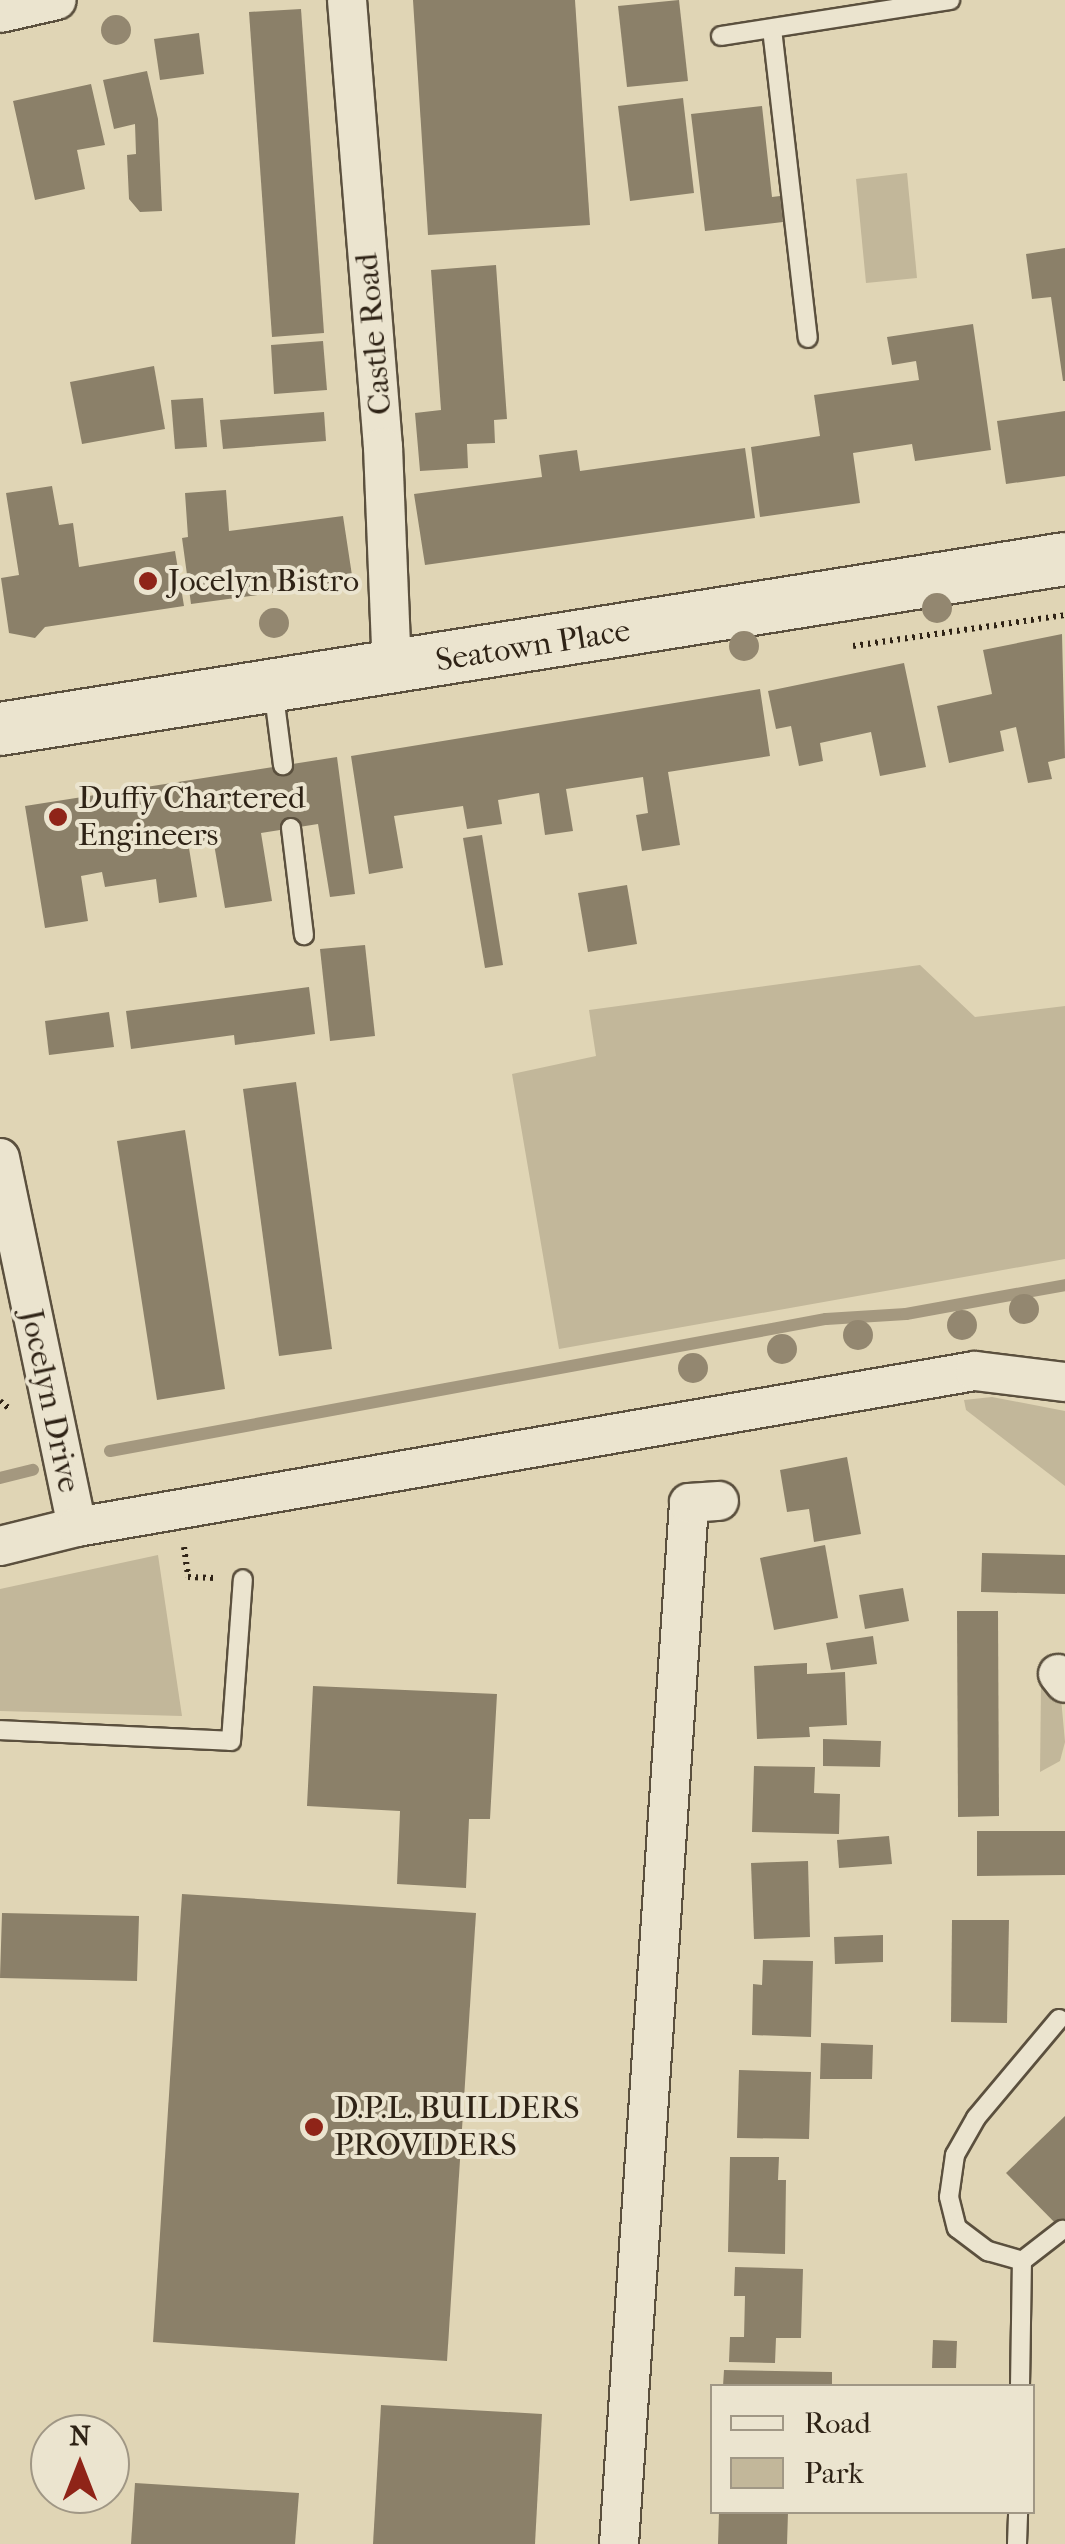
<!DOCTYPE html>
<style>
body{margin:0}
#map{position:relative;width:1065px;height:2544px;overflow:hidden;background:#e0d5b5;font-family:"IM FELL French Canon",serif}
div>[style]{position:absolute}
[style*='--x']{left:calc(var(--x)*1px);top:calc(var(--y)*1px);width:calc(var(--w)*1px);rotate:calc(var(--a)*1deg)}
.green>*{inset:0;background:#c2b79a}
.stream>*{height:12px;margin:-6px;padding:0 6px;transform-origin:6px;border-radius:6px;background:#a4987f}
.building>*{inset:0;background:#8b8069}
.path>*{height:6px;margin-top:-3px;transform-origin:0;background:repeating-linear-gradient(90deg,#2f2316 0 2.5px,transparent 0 7.5px)}
.roads{filter:drop-shadow(2px 0 #5b503e) drop-shadow(-2px 0 #5b503e) drop-shadow(0 2px #5b503e) drop-shadow(0 -2px #5b503e)}
.service>*{height:18px;margin:-9px;padding:0 9px;transform-origin:9px;border-radius:9px;background:#ebe4cf}
.minor>*{height:38px;margin:-19px;padding:0 19px;transform-origin:19px;border-radius:19px;background:#ebe4cf}
.secondary>*{height:52px;margin:-26px;padding:0 26px;transform-origin:26px;border-radius:26px;background:#ebe4cf}
.trees>*{width:30px;height:30px;margin:-15px;border-radius:50%;background:#938770}
.dots>*{width:28px;height:28px;translate:-50% -50%;box-sizing:border-box;border:5px solid #ebe4cf;border-radius:50%}
span{translate:-50% -50%;white-space:nowrap;text-align:center;line-height:1.15;-webkit-text-stroke:8px #ebe4cf;paint-order:stroke}
.street-label{font-size:32px;color:#2f2316}
.poi-label{font-size:32px;color:#2f2316}
.left{translate:0 -50%;text-align:left}
.legend{position:absolute;left:710px;top:2384px;width:325px;height:130px;box-sizing:border-box;background:#ebe4cf;border:2px solid #a09785;margin:0;padding:12px 18px;list-style:none;font-size:30px;color:#2f2316}
.legend li{display:flex;align-items:center;gap:20px;height:50px}
.legend b{width:50px;border:2px solid #a09785}
.north{position:absolute;left:30px;top:2414px;width:100px;height:100px;box-sizing:border-box;background:#ebe4cf;border:2px solid #a09785;border-radius:50%;rotate:0deg;font-size:28px;font-weight:700;line-height:40px;text-align:center;color:#2f2316}
.north::after{content:'';display:block;margin:auto;width:35px;height:45px;background:#8f2418;clip-path:polygon(50% 0,100% 100%,50% 72%,0 100%)}
</style>
<div id="map">
<div class="green">
<div style="clip-path:polygon(907px 173px,917px 278px,866px 283px,856px 179px)"></div>
<div style="clip-path:polygon(920px 965px,975px 1017px,1065px 1006px,1065px 1259px,559px 1349px,512px 1074px,596px 1056px,589px 1010px)"></div>
<div style="clip-path:polygon(992px 1397px,1065px 1411px,1065px 1486px,966px 1410px,964px 1400px)"></div>
<div style="clip-path:polygon(158px 1555px,182px 1716px,0 1711px,0 1589px)"></div>
<div style="clip-path:polygon(1041px 1687px,1060px 1687px,1065px 1742px,1060px 1761px,1040px 1772px)"></div>
</div>
<div class="stream">
<div style="--x:110;--y:1451;--w:728;--a:-10.45"></div>
<div style="--x:826;--y:1319;--w:80;--a:-3.6"></div>
<div style="--x:906;--y:1314;--w:162;--a:-10.3"></div>
<div style="--x:0;--y:1478;--w:34;--a:-14"></div>
</div>
<div class="building">
<div style="clip-path:polygon(413px 0,575px 0,590px 225px,428px 235px)"></div>
<div style="clip-path:polygon(679px 0,688px 81px,627px 87px,618px 6px)"></div>
<div style="clip-path:polygon(301px 9px,324px 333px,272px 337px,249px 12px)"></div>
<div style="clip-path:polygon(199px 33px,204px 74px,160px 80px,154px 39px)"></div>
<div style="clip-path:polygon(147px 71px,158px 119px,162px 211px,140px 212px,129px 199px,127px 155px,136px 154px,135px 124px,114px 129px,103px 80px)"></div>
<div style="clip-path:polygon(91px 84px,105px 145px,77px 150px,85px 189px,35px 200px,13px 101px)"></div>
<div style="clip-path:polygon(683px 98px,694px 193px,630px 201px,618px 106px)"></div>
<div style="clip-path:polygon(762px 106px,772px 197px,780px 196px,783px 222px,705px 231px,691px 114px)"></div>
<div style="clip-path:polygon(1065px 248px,1065px 381px,1063px 381px,1051px 297px,1032px 299px,1026px 254px)"></div>
<div style="clip-path:polygon(496px 265px,507px 419px,494px 420px,495px 443px,467px 444px,468px 468px,420px 471px,415px 413px,441px 410px,431px 270px)"></div>
<div style="clip-path:polygon(973px 324px,991px 450px,915px 461px,912px 444px,853px 453px,860px 503px,760px 517px,751px 447px,820px 436px,814px 395px,919px 380px,916px 361px,892px 365px,887px 337px)"></div>
<div style="clip-path:polygon(323px 341px,327px 390px,274px 394px,271px 345px)"></div>
<div style="clip-path:polygon(154px 366px,165px 429px,82px 444px,70px 382px)"></div>
<div style="clip-path:polygon(203px 398px,207px 447px,175px 449px,171px 400px)"></div>
<div style="clip-path:polygon(1065px 411px,1065px 476px,1006px 484px,997px 421px)"></div>
<div style="clip-path:polygon(324px 412px,326px 441px,223px 449px,220px 420px)"></div>
<div style="clip-path:polygon(745px 448px,755px 518px,425px 565px,414px 494px,542px 477px,539px 455px,577px 450px,580px 471px)"></div>
<div style="clip-path:polygon(52px 486px,59px 525px,73px 523px,79px 567px,175px 551px,184px 606px,45px 627px,35px 638px,9px 633px,1px 578px,19px 575px,6px 493px)"></div>
<div style="clip-path:polygon(226px 490px,229px 531px,343px 516px,353px 582px,191px 604px,182px 538px,188px 537px,185px 493px)"></div>
<div style="clip-path:polygon(1062px 634px,1065px 758px,1048px 762px,1052px 779px,1028px 783px,1016px 727px,1000px 731px,1004px 751px,949px 763px,937px 706px,992px 694px,983px 650px)"></div>
<div style="clip-path:polygon(904px 663px,926px 767px,880px 776px,871px 732px,820px 743px,823px 761px,799px 766px,791px 726px,776px 729px,768px 691px)"></div>
<div style="clip-path:polygon(760px 689px,770px 756px,668px 772px,680px 845px,642px 851px,636px 815px,648px 813px,643px 777px,566px 789px,573px 831px,545px 835px,539px 793px,498px 800px,502px 824px,467px 829px,463px 806px,394px 816px,403px 868px,369px 874px,351px 756px)"></div>
<div style="clip-path:polygon(337px 757px,355px 894px,330px 897px,318px 824px,261px 833px,272px 901px,225px 908px,214px 844px,189px 848px,197px 897px,159px 903px,156px 879px,105px 887px,102px 872px,81px 876px,88px 921px,45px 928px,25px 806px)"></div>
<div style="clip-path:polygon(482px 835px,503px 965px,485px 968px,463px 838px)"></div>
<div style="clip-path:polygon(627px 885px,637px 944px,588px 952px,578px 893px)"></div>
<div style="clip-path:polygon(365px 945px,375px 1036px,330px 1041px,320px 949px)"></div>
<div style="clip-path:polygon(309px 987px,315px 1034px,235px 1045px,234px 1035px,131px 1049px,126px 1011px)"></div>
<div style="clip-path:polygon(109px 1012px,114px 1047px,49px 1055px,45px 1021px)"></div>
<div style="clip-path:polygon(296px 1082px,332px 1349px,279px 1356px,243px 1089px)"></div>
<div style="clip-path:polygon(185px 1130px,225px 1389px,157px 1400px,117px 1141px)"></div>
<div style="clip-path:polygon(847px 1457px,861px 1534px,814px 1542px,809px 1509px,787px 1512px,780px 1470px)"></div>
<div style="clip-path:polygon(825px 1545px,838px 1618px,774px 1630px,760px 1558px)"></div>
<div style="clip-path:polygon(982px 1553px,1065px 1555px,1065px 1594px,981px 1592px)"></div>
<div style="clip-path:polygon(903px 1588px,909px 1621px,865px 1629px,859px 1595px)"></div>
<div style="clip-path:polygon(957px 1611px,998px 1611px,999px 1816px,958px 1817px)"></div>
<div style="clip-path:polygon(873px 1636px,877px 1664px,831px 1670px,826px 1643px)"></div>
<div style="clip-path:polygon(807px 1663px,807px 1674px,845px 1672px,847px 1725px,809px 1727px,810px 1737px,757px 1739px,754px 1666px)"></div>
<div style="clip-path:polygon(313px 1686px,497px 1694px,490px 1819px,469px 1819px,466px 1888px,397px 1884px,400px 1811px,307px 1806px)"></div>
<div style="clip-path:polygon(823px 1739px,881px 1741px,880px 1767px,823px 1766px)"></div>
<div style="clip-path:polygon(754px 1766px,815px 1767px,814px 1793px,840px 1794px,839px 1834px,752px 1832px)"></div>
<div style="clip-path:polygon(977px 1831px,1065px 1831px,1065px 1875px,977px 1876px)"></div>
<div style="clip-path:polygon(889px 1836px,892px 1864px,839px 1868px,837px 1840px)"></div>
<div style="clip-path:polygon(808px 1861px,810px 1937px,754px 1939px,751px 1863px)"></div>
<div style="clip-path:polygon(182px 1894px,476px 1913px,447px 2361px,153px 2342px)"></div>
<div style="clip-path:polygon(2px 1913px,139px 1916px,137px 1981px,0 1978px)"></div>
<div style="clip-path:polygon(952px 1920px,1009px 1920px,1007px 2023px,951px 2022px)"></div>
<div style="clip-path:polygon(883px 1935px,883px 1962px,835px 1964px,834px 1937px)"></div>
<div style="clip-path:polygon(763px 1960px,813px 1961px,811px 2037px,752px 2035px,753px 1984px,762px 1985px)"></div>
<div style="clip-path:polygon(821px 2043px,873px 2045px,872px 2079px,820px 2079px)"></div>
<div style="clip-path:polygon(739px 2070px,811px 2072px,809px 2139px,737px 2138px)"></div>
<div style="clip-path:polygon(1065px 2116px,1065px 2233px,1006px 2173px)"></div>
<div style="clip-path:polygon(730px 2157px,779px 2157px,778px 2180px,786px 2180px,785px 2254px,728px 2252px)"></div>
<div style="clip-path:polygon(735px 2267px,803px 2269px,801px 2338px,776px 2338px,775px 2363px,729px 2362px,730px 2337px,744px 2337px,745px 2296px,734px 2296px)"></div>
<div style="clip-path:polygon(933px 2340px,957px 2341px,956px 2368px,932px 2368px)"></div>
<div style="clip-path:polygon(724px 2370px,832px 2372px,832px 2386px,723px 2386px)"></div>
<div style="clip-path:polygon(381px 2405px,542px 2414px,535px 2544px,373px 2544px)"></div>
<div style="clip-path:polygon(135px 2483px,299px 2493px,295px 2544px,131px 2544px)"></div>
<div style="clip-path:polygon(719px 2512px,788px 2512px,787px 2544px,718px 2544px)"></div>
</div>
<div class="path">
<div style="--x:853;--y:646;--w:214;--a:-8.3"></div>
<div style="--x:0;--y:1401;--w:14;--a:39"></div>
<div style="--x:184;--y:1547;--w:30;--a:82"></div>
<div style="--x:188;--y:1577;--w:27;--a:2"></div>
</div>
<div class="roads">
<div class="service">
<div style="--x:772;--y:29;--w:311;--a:83.4"></div>
<div style="--x:721;--y:36;--w:232;--a:-8.9"></div>
<div style="--x:273;--y:688;--w:78;--a:82.6"></div>
<div style="--x:291;--y:828;--w:108;--a:83.1"></div>
<div style="--x:0;--y:1730;--w:231;--a:2.7"></div>
<div style="--x:231;--y:1741;--w:162;--a:-85.8"></div>
<div style="--x:1059;--y:2019;--w:129;--a:130"></div>
<div style="--x:976;--y:2118;--w:43;--a:119.6"></div>
<div style="--x:955;--y:2155;--w:42;--a:98.1"></div>
<div style="--x:949;--y:2197;--w:32;--a:76"></div>
<div style="--x:957;--y:2228;--w:39;--a:37"></div>
<div style="--x:988;--y:2251;--w:35;--a:16"></div>
<div style="--x:1022;--y:2261;--w:51;--a:-37.8"></div>
<div style="--x:1020;--y:2386;--w:125;--a:-89.1"></div>
<div style="--x:1017;--y:2544;--w:32;--a:-88"></div>
</div>
<div class="minor">
<div style="--x:347;--y:0;--w:448;--a:85.4"></div>
<div style="--x:383;--y:447;--w:221;--a:87.7"></div>
<div style="--x:0;--y:13;--w:58;--a:-12.8"></div>
<div style="--x:0;--y:1158;--w:377;--a:78.2"></div>
<div style="--x:0;--y:1546;--w:79;--a:-13.9"></div>
<div style="--x:77;--y:1527;--w:911;--a:-9.86"></div>
<div style="--x:975;--y:1371;--w:91;--a:7"></div>
<div style="--x:1058;--y:1674;--w:11;--a:52"></div>
<div style="--x:619;--y:2544;--w:1043;--a:-86.15"></div>
<div style="--x:689;--y:1503;--w:30;--a:-4"></div>
</div>
<div class="secondary">
<div style="--x:0;--y:729;--w:1078;--a:-9.07"></div>
</div>
</div>
<div class="trees">
<div style="left:116px;top:30px"></div>
<div style="left:937px;top:608px"></div>
<div style="left:274px;top:623px"></div>
<div style="left:744px;top:646px"></div>
<div style="left:1024px;top:1309px"></div>
<div style="left:962px;top:1325px"></div>
<div style="left:858px;top:1335px"></div>
<div style="left:782px;top:1349px"></div>
<div style="left:693px;top:1368px"></div>
</div>
<div class="dots">
<div style="left:148px;top:581px;background:#8f2418"></div>
<div style="left:58px;top:817px;background:#8f2418"></div>
<div style="left:314px;top:2127px;background:#8f2418"></div>
</div>
<div class="street-label">
<span style="left:374px;top:334px;rotate:-95deg">Castle Road</span>
<span style="left:533px;top:646px;rotate:-9deg">Seatown Place</span>
<span style="left:50px;top:1401px;rotate:78deg">Jocelyn Drive</span>
</div>
<div class="poi-label">
<span class="left" style="left:168px;top:581px">Jocelyn Bistro</span>
<span class="left" style="left:78px;top:817px">Duffy Chartered<br>Engineers</span>
<span class="left" style="left:334px;top:2127px">D.P.L. BUILDERS<br>PROVIDERS</span>
</div>
<ul class="legend">
<li><b style="height:12px;background:#ebe4cf"></b>Road</li>
<li><b style="height:28px;background:#c2b79a"></b>Park</li>
</ul>
<div class="north">N</div>
</div>
